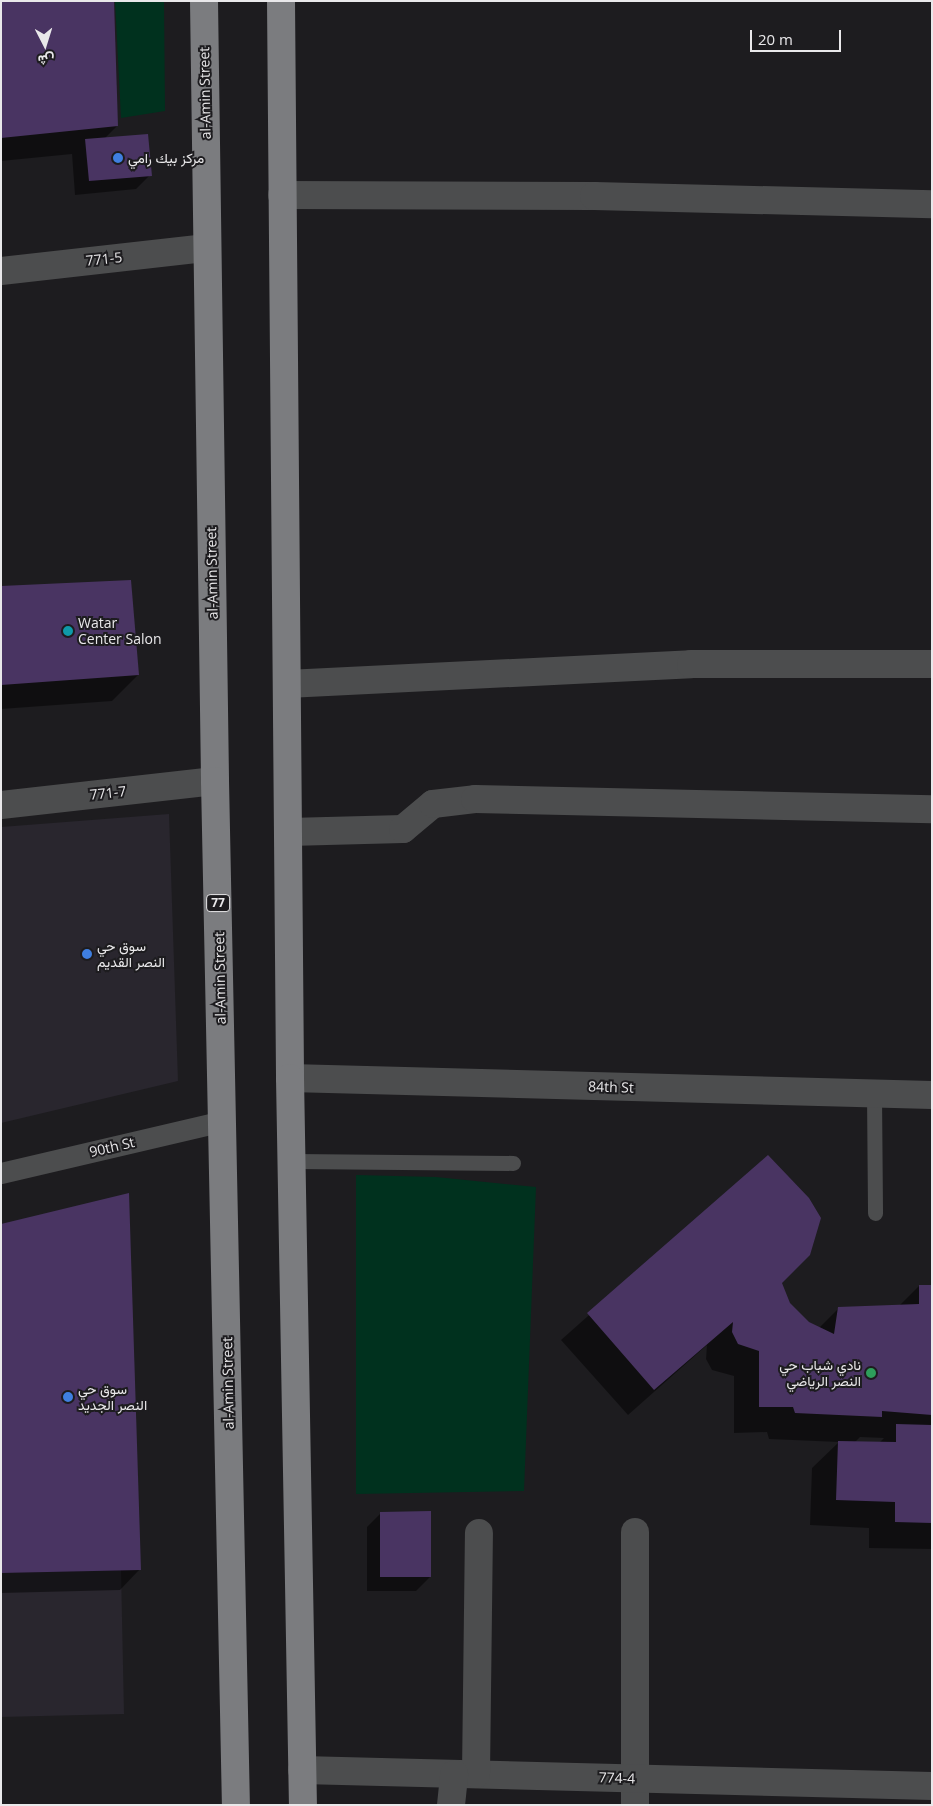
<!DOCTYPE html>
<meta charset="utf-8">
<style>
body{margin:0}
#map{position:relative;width:933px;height:1806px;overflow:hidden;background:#1d1c1f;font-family:"Open Sans",Vazirmatn,sans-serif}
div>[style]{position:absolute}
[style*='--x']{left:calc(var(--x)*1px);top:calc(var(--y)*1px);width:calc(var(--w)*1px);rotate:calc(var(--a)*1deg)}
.built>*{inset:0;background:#29262e}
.green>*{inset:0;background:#00311e}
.shadow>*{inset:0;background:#0007}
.building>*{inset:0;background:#493462}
.service>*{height:15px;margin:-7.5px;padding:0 7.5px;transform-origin:7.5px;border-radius:7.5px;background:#4c4d4e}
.pedestrian>*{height:21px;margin:-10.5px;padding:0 10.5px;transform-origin:10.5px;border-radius:10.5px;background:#4c4d4e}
.minor>*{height:28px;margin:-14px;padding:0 14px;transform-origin:14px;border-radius:14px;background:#4c4d4e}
.primary>*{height:28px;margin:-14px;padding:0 14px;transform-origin:14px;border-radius:14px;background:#7b7c7f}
.dots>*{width:14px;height:14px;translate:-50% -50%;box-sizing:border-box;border:2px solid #1d1c1f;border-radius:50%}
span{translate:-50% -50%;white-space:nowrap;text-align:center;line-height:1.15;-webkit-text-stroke:4px #1d1c1f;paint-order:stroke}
.shield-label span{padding:1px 4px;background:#1d1c1f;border:1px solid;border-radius:4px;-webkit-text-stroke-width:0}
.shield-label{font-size:12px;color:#e9e8ea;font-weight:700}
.street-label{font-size:14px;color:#e9e8ea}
.poi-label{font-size:14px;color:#e9e8ea}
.left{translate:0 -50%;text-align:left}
.right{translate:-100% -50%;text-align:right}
.frame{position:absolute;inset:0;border:2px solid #e9e8ea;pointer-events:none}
.north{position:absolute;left:20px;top:20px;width:50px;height:50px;-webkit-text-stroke:4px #1d1c1f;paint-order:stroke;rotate:175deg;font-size:14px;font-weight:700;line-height:20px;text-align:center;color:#e9e8ea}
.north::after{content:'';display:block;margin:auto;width:18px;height:22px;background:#e9e8ea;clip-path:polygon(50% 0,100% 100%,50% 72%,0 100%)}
.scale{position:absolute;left:750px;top:30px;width:91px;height:22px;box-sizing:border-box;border:2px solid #e9e8ea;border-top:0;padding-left:6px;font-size:15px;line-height:18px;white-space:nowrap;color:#e9e8ea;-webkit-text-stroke:4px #1d1c1f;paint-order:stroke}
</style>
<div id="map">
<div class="built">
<div style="clip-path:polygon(169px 814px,178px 1081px,1px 1123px,1px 827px)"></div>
<div style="clip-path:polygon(121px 1570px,124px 1714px,1px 1717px,1px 1573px)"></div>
</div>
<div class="green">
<div style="clip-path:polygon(115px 1px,164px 1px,165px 111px,121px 118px)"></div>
<div style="clip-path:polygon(356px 1175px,436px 1177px,536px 1187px,524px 1491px,356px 1494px)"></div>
</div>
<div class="shadow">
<div style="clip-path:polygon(1px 1px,117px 126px,104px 139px,150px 175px,136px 189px,75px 195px,72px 154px,1px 161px)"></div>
<div style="clip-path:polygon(1px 587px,138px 675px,112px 701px,1px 709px)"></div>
<div style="clip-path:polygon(evenodd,768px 1156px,781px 1283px,789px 1304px,808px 1323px,819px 1328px,839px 1308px,899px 1306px,919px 1286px,932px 1287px,932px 1549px,869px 1548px,869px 1528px,810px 1525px,812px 1468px,839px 1442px,769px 1439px,767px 1432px,734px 1433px,734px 1376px,712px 1370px,706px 1359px,707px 1345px,628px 1415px,561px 1340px,768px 1156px,860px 1437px,884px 1438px,879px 1443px,855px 1442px,860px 1437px)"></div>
<div style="clip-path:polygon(1px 1226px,140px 1569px,120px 1590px,1px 1593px)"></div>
<div style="clip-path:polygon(381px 1513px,430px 1577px,416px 1591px,367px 1591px,367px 1527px)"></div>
</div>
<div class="building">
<div style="clip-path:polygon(1px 1px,114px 1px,118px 126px,1px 138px)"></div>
<div style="clip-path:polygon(148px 134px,152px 176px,89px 181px,85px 139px)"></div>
<div style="clip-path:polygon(131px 580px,139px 675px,1px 685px,1px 586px)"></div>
<div style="clip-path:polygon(768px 1155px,809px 1198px,821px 1218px,810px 1255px,782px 1283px,790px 1303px,809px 1322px,834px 1334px,838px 1307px,919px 1304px,919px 1285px,932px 1285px,932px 1415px,882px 1411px,882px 1417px,795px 1413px,793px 1407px,759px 1407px,759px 1351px,738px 1344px,732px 1332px,733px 1322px,654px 1390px,587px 1313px)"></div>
<div style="clip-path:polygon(129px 1193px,141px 1570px,1px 1573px,1px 1224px)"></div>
<div style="clip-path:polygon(896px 1424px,932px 1425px,932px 1523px,895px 1522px,895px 1502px,836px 1500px,838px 1441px,896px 1442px)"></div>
<div style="clip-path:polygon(431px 1511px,431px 1577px,380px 1577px,380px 1512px)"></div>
</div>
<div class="service">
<div style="--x:874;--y:1094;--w:119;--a:89.5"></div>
<div style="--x:293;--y:1161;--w:220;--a:0.5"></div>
</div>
<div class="pedestrian">
<div style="--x:1;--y:1173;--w:228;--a:-13.2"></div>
</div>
<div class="minor">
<div style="--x:282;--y:195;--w:312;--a:0.2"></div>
<div style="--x:594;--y:196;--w:338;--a:1.4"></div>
<div style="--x:1;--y:271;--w:207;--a:-6.4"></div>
<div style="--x:287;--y:684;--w:404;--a:-2.8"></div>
<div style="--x:691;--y:664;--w:241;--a:0"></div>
<div style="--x:1;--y:805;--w:215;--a:-6.4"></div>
<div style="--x:289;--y:832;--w:114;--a:-1.5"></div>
<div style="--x:403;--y:829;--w:39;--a:-40"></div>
<div style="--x:433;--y:804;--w:42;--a:-6.8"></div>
<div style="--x:475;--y:799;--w:457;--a:1.3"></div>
<div style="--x:290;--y:1078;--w:642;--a:1.52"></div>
<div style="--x:635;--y:1532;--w:273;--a:90"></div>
<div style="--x:302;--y:1770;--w:630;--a:1.45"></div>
<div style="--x:476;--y:1774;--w:241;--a:-89.3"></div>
<div style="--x:451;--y:1805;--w:31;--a:-84"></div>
</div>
<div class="primary">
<div style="--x:204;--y:1;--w:780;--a:89.19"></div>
<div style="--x:215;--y:781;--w:1024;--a:88.83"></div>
<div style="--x:281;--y:1;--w:1077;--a:89.52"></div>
<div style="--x:290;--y:1078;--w:727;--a:88.98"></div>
</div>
<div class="dots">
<div style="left:118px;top:158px;background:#3f7fe0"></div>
<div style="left:68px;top:631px;background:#0f9aa8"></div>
<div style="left:87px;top:954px;background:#3f7fe0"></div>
<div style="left:871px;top:1373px;background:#2e9e5b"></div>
<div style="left:68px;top:1397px;background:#3f7fe0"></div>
</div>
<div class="shield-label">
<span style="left:218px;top:903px">77</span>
</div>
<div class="street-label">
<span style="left:205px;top:93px;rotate:-91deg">al-Amin Street</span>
<span style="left:104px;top:259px;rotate:-6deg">771-5</span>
<span style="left:212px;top:573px;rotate:-91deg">al-Amin Street</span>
<span style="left:108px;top:793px;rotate:-6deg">771-7</span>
<span style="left:220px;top:978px;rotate:-91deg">al-Amin Street</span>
<span style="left:611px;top:1087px;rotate:2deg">84th St</span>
<span style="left:112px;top:1147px;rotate:-13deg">90th St</span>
<span style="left:228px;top:1383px;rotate:-91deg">al-Amin Street</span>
<span style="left:617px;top:1778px;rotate:2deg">774-4</span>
</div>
<div class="poi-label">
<span class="left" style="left:128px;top:158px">مركز بيك رامي</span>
<span class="left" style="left:78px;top:631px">Watar<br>Center Salon</span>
<span class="left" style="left:97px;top:954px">سوق حي<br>النصر القديم</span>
<span class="right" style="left:861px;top:1373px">نادي شباب حي<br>النصر الرياضي</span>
<span class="left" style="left:78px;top:1397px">سوق حي<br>النصر الجديد</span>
</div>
<div class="frame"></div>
<div class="north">ش</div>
<div class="scale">20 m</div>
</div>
